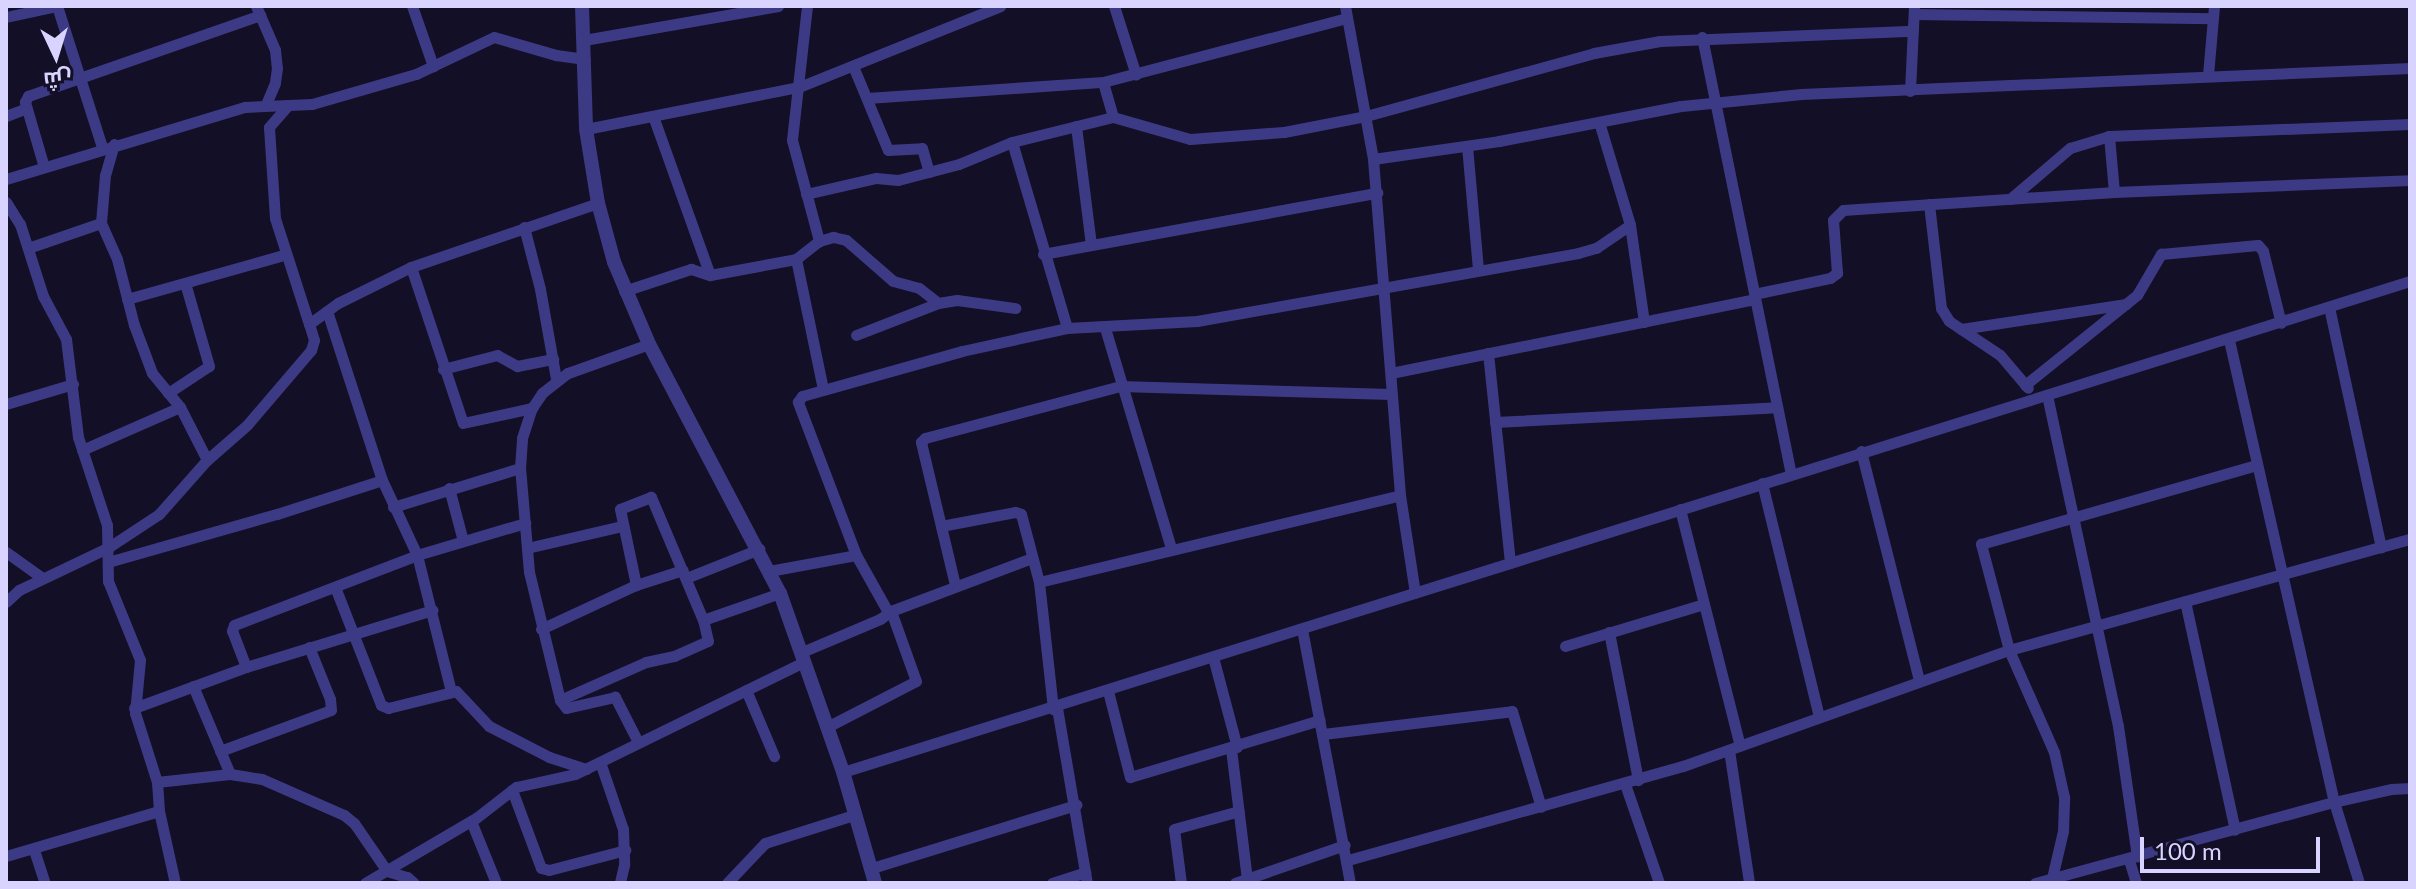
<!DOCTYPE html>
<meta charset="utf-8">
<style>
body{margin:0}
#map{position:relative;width:2416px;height:889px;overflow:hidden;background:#130f26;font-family:Lato,Cairo,sans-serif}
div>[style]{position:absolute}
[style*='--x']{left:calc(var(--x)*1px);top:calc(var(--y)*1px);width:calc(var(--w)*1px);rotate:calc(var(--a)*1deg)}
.minor>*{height:11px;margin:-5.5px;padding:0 5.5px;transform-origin:5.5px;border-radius:5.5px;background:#3d3a85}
.tertiary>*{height:14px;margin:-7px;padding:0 7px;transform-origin:7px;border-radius:7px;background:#3d3a85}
span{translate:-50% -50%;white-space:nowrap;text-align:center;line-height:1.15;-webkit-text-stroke:8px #130f26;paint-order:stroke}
.frame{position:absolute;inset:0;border:8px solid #d9d4ff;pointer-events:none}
.north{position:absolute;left:16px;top:16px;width:80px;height:80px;-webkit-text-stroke:6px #130f26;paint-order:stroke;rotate:176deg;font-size:22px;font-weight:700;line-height:32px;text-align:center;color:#d9d4ff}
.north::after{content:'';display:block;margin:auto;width:28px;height:36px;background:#d9d4ff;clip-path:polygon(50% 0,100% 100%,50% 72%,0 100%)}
.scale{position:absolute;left:2140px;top:837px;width:180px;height:36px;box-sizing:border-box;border:4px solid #d9d4ff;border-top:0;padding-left:10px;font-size:24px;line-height:28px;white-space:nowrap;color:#d9d4ff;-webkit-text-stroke:6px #130f26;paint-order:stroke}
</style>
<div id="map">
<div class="minor">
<div style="--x:57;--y:6;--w:148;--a:72.3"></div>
<div style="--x:256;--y:6;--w:48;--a:66.6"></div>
<div style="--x:275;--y:50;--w:18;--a:84"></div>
<div style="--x:277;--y:68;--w:15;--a:98"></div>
<div style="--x:275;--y:83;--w:23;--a:113"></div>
<div style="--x:412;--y:6;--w:64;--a:70.7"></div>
<div style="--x:807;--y:6;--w:135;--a:96.4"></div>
<div style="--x:792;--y:140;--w:105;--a:75"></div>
<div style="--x:819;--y:241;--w:29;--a:142"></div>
<div style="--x:796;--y:259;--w:133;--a:78.3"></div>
<div style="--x:1114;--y:6;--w:72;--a:72.3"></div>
<div style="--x:1345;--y:6;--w:156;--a:79.6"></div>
<div style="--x:1373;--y:159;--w:337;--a:85.4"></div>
<div style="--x:1400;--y:495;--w:99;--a:81.3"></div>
<div style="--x:1914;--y:14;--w:299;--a:0.8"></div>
<div style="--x:6;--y:17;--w:51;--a:-12.4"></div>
<div style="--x:1702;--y:37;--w:445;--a:78.5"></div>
<div style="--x:584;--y:40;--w:197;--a:-9.9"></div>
<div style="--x:853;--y:66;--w:91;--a:67.4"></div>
<div style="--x:888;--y:150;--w:34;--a:-3"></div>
<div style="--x:922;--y:148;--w:25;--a:74"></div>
<div style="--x:2208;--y:75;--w:69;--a:-85"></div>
<div style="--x:1910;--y:91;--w:84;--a:-87.3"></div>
<div style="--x:867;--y:98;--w:237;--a:-3.9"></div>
<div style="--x:6;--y:116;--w:22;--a:-21"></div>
<div style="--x:653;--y:116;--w:169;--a:70.3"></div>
<div style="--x:1113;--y:117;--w:36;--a:-106"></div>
<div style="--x:1103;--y:82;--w:252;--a:-14.7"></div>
<div style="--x:1599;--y:122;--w:108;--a:73.2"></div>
<div style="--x:1630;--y:225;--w:98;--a:81.8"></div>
<div style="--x:1076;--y:126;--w:119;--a:82.8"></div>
<div style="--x:586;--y:129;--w:217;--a:-11.2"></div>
<div style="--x:799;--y:87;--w:217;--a:-21.9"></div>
<div style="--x:2109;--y:136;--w:56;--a:84.9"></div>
<div style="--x:1012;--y:142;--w:194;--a:73.5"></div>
<div style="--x:114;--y:144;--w:32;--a:106"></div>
<div style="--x:105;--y:175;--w:48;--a:94.8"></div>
<div style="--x:101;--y:223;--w:39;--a:66"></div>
<div style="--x:117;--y:259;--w:68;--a:75.6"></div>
<div style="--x:134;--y:325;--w:51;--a:69.4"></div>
<div style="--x:152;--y:373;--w:44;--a:50.5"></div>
<div style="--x:180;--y:407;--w:59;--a:63"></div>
<div style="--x:1467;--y:146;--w:124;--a:84.9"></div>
<div style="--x:1373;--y:159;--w:127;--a:-8.1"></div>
<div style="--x:1499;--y:141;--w:185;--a:-10.9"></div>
<div style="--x:1681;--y:106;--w:121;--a:-5.7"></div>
<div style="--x:1801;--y:94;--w:610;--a:-2.44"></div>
<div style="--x:44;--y:167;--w:68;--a:-106.3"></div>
<div style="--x:25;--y:102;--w:7;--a:-63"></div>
<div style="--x:28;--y:96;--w:246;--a:-19.2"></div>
<div style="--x:6;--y:179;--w:250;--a:-16.8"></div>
<div style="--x:245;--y:107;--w:67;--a:-2.6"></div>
<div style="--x:312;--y:104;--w:108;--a:-16.1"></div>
<div style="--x:416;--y:74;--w:86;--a:-25.4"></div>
<div style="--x:494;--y:37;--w:65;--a:16.2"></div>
<div style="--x:556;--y:55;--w:29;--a:8"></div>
<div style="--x:806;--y:194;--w:72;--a:-12.9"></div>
<div style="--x:876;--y:178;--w:22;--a:5"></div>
<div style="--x:898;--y:180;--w:63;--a:-14.7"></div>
<div style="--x:959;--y:164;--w:57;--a:-22.5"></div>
<div style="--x:1012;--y:142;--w:104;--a:-13.9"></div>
<div style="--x:1113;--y:117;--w:80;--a:15.9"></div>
<div style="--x:1190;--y:139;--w:94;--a:-4.3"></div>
<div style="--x:1284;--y:132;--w:84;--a:-11"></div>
<div style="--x:1366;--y:116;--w:237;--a:-15.4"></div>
<div style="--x:1594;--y:53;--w:67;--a:-10.3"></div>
<div style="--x:1660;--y:41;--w:253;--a:-2.3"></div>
<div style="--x:2010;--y:199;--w:79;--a:-40.4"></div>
<div style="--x:2070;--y:148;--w:41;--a:-17.1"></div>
<div style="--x:2109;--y:136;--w:301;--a:-2.3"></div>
<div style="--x:6;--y:202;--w:26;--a:58"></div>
<div style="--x:20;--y:224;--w:76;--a:72.3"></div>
<div style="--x:43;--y:296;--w:49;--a:61.9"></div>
<div style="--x:66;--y:339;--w:99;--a:83"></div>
<div style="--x:78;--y:437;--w:93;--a:71.8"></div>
<div style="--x:107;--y:525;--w:56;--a:89"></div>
<div style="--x:108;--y:581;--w:85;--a:67.9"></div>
<div style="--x:140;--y:660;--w:53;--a:95.4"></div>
<div style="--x:135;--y:713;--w:72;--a:72.3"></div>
<div style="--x:157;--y:782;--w:29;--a:86"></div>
<div style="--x:159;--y:811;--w:74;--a:77.5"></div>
<div style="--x:1929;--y:204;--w:105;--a:83.4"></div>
<div style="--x:1941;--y:308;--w:15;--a:58"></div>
<div style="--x:1949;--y:321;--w:61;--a:33.7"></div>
<div style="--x:2000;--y:355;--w:43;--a:49.7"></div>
<div style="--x:524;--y:227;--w:64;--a:75.5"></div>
<div style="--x:540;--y:289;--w:91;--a:79.9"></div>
<div style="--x:819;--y:241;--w:15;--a:-16"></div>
<div style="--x:833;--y:237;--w:13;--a:13"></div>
<div style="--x:846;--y:240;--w:62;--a:41.1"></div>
<div style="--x:893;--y:281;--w:27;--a:15"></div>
<div style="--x:919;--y:288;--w:24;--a:38"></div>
<div style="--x:28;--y:248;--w:77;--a:-18.9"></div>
<div style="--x:1043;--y:254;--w:340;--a:-10.4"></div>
<div style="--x:411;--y:267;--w:164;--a:71.6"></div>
<div style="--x:463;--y:423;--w:71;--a:-12.3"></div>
<div style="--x:624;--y:291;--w:71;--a:-18.2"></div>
<div style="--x:691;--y:269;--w:20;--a:18"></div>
<div style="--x:710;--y:275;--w:87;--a:-10.5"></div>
<div style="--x:1754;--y:294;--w:78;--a:-11.9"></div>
<div style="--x:1830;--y:278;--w:9;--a:-36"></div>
<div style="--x:1837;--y:273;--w:53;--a:-94.3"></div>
<div style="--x:1833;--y:220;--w:14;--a:-45"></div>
<div style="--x:1843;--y:210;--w:272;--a:-3.8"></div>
<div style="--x:2114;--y:192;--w:296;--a:-2.3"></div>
<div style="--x:127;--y:299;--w:163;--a:-15.7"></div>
<div style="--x:2329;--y:307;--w:246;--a:77.8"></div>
<div style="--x:327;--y:311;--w:178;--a:72"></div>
<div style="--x:382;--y:480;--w:83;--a:65"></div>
<div style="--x:417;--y:555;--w:140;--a:76"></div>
<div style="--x:309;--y:324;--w:36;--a:-36"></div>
<div style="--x:338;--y:303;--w:81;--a:-26.3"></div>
<div style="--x:411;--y:267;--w:198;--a:-18.9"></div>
<div style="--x:1105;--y:328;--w:230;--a:73.3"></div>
<div style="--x:1961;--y:329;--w:167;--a:-8.6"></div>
<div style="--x:856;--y:335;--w:88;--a:-21.3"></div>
<div style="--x:938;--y:303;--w:19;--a:-9"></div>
<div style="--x:957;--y:300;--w:59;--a:7.9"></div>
<div style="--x:2229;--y:340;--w:474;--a:77.2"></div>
<div style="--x:2334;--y:802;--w:85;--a:72.8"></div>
<div style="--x:1488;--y:353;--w:211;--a:84"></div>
<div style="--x:443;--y:369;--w:56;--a:-14.5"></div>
<div style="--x:497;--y:355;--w:23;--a:29"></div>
<div style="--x:517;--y:366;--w:37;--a:-11"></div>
<div style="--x:1391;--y:373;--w:371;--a:-11.5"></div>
<div style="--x:2025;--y:385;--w:144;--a:-38.8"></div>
<div style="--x:2137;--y:295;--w:48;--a:-59.7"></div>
<div style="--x:2161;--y:254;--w:97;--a:-5.3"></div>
<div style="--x:2258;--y:245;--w:8;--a:50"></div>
<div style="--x:2263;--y:251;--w:74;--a:76"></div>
<div style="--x:168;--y:393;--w:49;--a:-33.4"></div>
<div style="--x:209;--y:366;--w:86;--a:-106.1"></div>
<div style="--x:2047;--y:395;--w:339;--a:77.9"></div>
<div style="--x:2118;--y:726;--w:132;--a:81.7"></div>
<div style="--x:6;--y:404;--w:70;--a:-16.6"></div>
<div style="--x:1495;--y:422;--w:282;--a:-3"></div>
<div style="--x:82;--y:450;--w:107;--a:-23.7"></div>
<div style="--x:1861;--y:451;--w:237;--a:75.8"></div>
<div style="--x:1762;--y:483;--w:241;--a:76.3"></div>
<div style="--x:449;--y:488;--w:55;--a:75.2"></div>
<div style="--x:393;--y:507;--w:133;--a:-17.1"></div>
<div style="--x:1680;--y:509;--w:244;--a:75.8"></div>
<div style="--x:941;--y:526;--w:75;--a:-10.7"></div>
<div style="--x:1015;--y:512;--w:6;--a:18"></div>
<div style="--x:1021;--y:514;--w:70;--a:75.2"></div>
<div style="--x:1039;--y:582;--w:128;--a:83.7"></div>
<div style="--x:527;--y:548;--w:98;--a:-13"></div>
<div style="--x:6;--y:552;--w:43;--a:35.5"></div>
<div style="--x:108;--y:562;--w:176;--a:-15.9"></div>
<div style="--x:277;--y:514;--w:110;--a:-17.9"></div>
<div style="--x:769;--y:571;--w:88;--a:-10.4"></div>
<div style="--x:686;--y:578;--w:79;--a:-21.7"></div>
<div style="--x:1039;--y:582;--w:371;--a:-13.5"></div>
<div style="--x:955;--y:585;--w:147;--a:-103.4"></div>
<div style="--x:921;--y:442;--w:6;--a:-45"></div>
<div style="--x:925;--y:438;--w:202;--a:-14.9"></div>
<div style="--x:1120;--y:386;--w:271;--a:1.7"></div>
<div style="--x:335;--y:587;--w:127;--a:68.7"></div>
<div style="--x:381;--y:705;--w:8;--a:23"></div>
<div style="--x:388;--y:708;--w:70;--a:-14"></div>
<div style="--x:456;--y:691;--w:48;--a:46.7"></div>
<div style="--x:489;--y:726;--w:68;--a:27.3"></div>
<div style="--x:549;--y:757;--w:39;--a:18"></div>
<div style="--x:2185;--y:601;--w:234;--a:77.7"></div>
<div style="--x:6;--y:602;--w:18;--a:-43"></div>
<div style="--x:19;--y:590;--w:100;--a:-25.5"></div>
<div style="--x:109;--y:547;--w:60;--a:-33.4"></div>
<div style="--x:159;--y:514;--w:72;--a:-48.4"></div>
<div style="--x:207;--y:460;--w:53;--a:-41.2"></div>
<div style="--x:247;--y:425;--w:99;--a:-49.5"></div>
<div style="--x:311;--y:350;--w:10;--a:-73"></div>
<div style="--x:314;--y:340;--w:17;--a:-107"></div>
<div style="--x:309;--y:324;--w:111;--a:-107.8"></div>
<div style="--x:275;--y:218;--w:91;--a:-93.8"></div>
<div style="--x:269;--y:127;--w:28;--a:-49"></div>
<div style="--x:888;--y:612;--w:65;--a:-119.3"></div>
<div style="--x:856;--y:555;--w:164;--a:-110.8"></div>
<div style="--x:798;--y:402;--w:7;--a:-56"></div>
<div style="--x:802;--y:396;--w:166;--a:-15.7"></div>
<div style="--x:962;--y:351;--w:107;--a:-12.4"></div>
<div style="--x:1067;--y:328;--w:130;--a:-3.1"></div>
<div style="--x:1197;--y:321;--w:387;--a:-10.1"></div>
<div style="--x:1578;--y:253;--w:19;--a:-16"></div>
<div style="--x:1596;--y:248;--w:41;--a:-34.1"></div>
<div style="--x:703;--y:620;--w:82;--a:-19.3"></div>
<div style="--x:541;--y:629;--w:105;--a:-24.9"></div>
<div style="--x:636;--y:585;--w:49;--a:-17.7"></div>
<div style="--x:1302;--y:629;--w:258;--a:79.3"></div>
<div style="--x:1609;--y:632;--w:151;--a:78.9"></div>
<div style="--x:1565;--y:646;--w:145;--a:-16.8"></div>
<div style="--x:802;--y:652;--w:85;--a:-22.9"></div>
<div style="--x:880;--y:619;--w:14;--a:-36"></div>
<div style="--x:891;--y:611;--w:151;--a:-20.6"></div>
<div style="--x:1213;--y:657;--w:93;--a:75.1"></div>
<div style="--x:246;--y:667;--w:39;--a:-111"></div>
<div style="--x:232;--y:631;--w:6;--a:-72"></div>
<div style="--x:234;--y:625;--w:196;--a:-20.9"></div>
<div style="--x:417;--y:555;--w:113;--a:-16.5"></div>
<div style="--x:193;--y:686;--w:95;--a:67.2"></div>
<div style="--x:746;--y:690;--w:72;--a:67"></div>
<div style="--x:1108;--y:691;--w:89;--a:75.7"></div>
<div style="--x:1130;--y:777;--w:198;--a:-16.7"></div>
<div style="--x:560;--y:700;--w:94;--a:-23.8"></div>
<div style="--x:646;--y:662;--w:29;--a:-12"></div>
<div style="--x:674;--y:656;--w:37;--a:-24"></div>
<div style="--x:708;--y:641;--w:22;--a:-103"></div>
<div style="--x:703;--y:620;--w:134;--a:-112.9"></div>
<div style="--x:651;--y:497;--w:33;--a:159"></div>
<div style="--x:620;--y:509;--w:78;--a:78.1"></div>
<div style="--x:134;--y:708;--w:119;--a:-20.1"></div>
<div style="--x:246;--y:667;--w:195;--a:-17"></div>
<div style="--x:1057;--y:708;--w:178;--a:80.3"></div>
<div style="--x:827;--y:727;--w:100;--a:-27.3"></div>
<div style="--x:916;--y:681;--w:74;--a:-109.7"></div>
<div style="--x:1323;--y:734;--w:190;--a:-6.9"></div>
<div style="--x:1512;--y:711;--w:100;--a:73.2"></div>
<div style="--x:638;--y:742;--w:51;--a:-117.1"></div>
<div style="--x:615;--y:697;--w:50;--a:167.3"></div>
<div style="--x:566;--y:708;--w:10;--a:-127"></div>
<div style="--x:560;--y:700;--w:132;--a:-103.6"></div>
<div style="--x:529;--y:572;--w:104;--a:-94.9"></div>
<div style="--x:520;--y:468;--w:30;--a:-86"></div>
<div style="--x:522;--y:438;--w:32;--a:-72"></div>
<div style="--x:532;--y:408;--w:18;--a:-56"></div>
<div style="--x:542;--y:393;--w:33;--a:-38"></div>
<div style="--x:568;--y:373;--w:86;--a:-19.7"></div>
<div style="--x:1231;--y:749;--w:131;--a:83"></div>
<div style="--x:1729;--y:750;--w:134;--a:81.4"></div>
<div style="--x:220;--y:751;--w:118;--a:-20.3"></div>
<div style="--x:331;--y:710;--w:11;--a:-95"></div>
<div style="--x:330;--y:699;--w:56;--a:-112"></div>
<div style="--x:600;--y:762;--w:71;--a:71.1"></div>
<div style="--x:623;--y:829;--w:36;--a:88"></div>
<div style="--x:624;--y:865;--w:18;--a:103"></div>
<div style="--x:843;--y:772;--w:1642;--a:-17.4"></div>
<div style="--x:157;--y:782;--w:73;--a:-6.3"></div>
<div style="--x:230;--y:774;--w:32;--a:9"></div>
<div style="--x:262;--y:779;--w:90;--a:23.7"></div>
<div style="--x:344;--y:815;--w:13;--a:39"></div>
<div style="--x:354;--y:823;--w:58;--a:55.5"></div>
<div style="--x:387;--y:871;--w:21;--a:17"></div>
<div style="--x:407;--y:877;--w:9;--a:41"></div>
<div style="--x:1625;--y:784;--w:105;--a:71"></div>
<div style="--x:512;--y:790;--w:83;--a:69.6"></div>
<div style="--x:541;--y:868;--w:8;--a:14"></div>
<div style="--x:549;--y:870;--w:79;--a:-14.7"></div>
<div style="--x:471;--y:821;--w:67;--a:68"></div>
<div style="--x:34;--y:850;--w:35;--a:72"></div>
<div style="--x:6;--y:856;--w:159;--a:-16.4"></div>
<div style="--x:1348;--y:860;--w:348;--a:-15.7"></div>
<div style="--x:1683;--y:766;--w:346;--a:-19.6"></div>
<div style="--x:2009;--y:650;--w:416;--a:-15.5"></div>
<div style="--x:2129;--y:860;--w:24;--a:73"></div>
<div style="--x:872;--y:868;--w:214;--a:-17.2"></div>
<div style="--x:2052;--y:878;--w:48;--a:-76.8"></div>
<div style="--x:2063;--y:831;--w:34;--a:-88"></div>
<div style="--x:2064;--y:797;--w:46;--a:-102.5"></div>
<div style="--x:2054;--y:752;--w:111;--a:-113.8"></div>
<div style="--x:2009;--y:650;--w:110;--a:-104.8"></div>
<div style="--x:1981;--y:544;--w:287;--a:-16"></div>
<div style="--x:365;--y:883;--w:129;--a:-30.4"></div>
<div style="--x:476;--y:818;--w:51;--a:-37.8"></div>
<div style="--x:516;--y:787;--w:60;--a:-12.4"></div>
<div style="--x:575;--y:774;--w:255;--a:-26.1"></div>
<div style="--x:727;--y:883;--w:55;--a:-46.5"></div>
<div style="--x:765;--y:843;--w:93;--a:-17.5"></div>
<div style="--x:1052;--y:883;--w:35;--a:-18"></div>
<div style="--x:1181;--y:883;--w:54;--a:-97.4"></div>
<div style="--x:1174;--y:829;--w:67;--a:-15.5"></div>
<div style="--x:1235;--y:883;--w:116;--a:-19.1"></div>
<div style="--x:2035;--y:883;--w:310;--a:-15.2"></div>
<div style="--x:2334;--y:802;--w:58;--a:-12.8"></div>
<div style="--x:2391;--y:789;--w:19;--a:-3"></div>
</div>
<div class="tertiary">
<div style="--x:582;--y:6;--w:123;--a:88.1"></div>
<div style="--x:586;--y:129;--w:75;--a:80.8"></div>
<div style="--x:598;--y:203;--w:61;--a:74.8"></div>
<div style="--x:614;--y:262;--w:89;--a:66.9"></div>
<div style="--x:649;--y:344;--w:281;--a:62.3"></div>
<div style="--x:780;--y:593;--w:190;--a:70.6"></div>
<div style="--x:843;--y:772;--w:116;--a:73.9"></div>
</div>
<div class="frame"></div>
<div class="north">ش</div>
<div class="scale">100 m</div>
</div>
